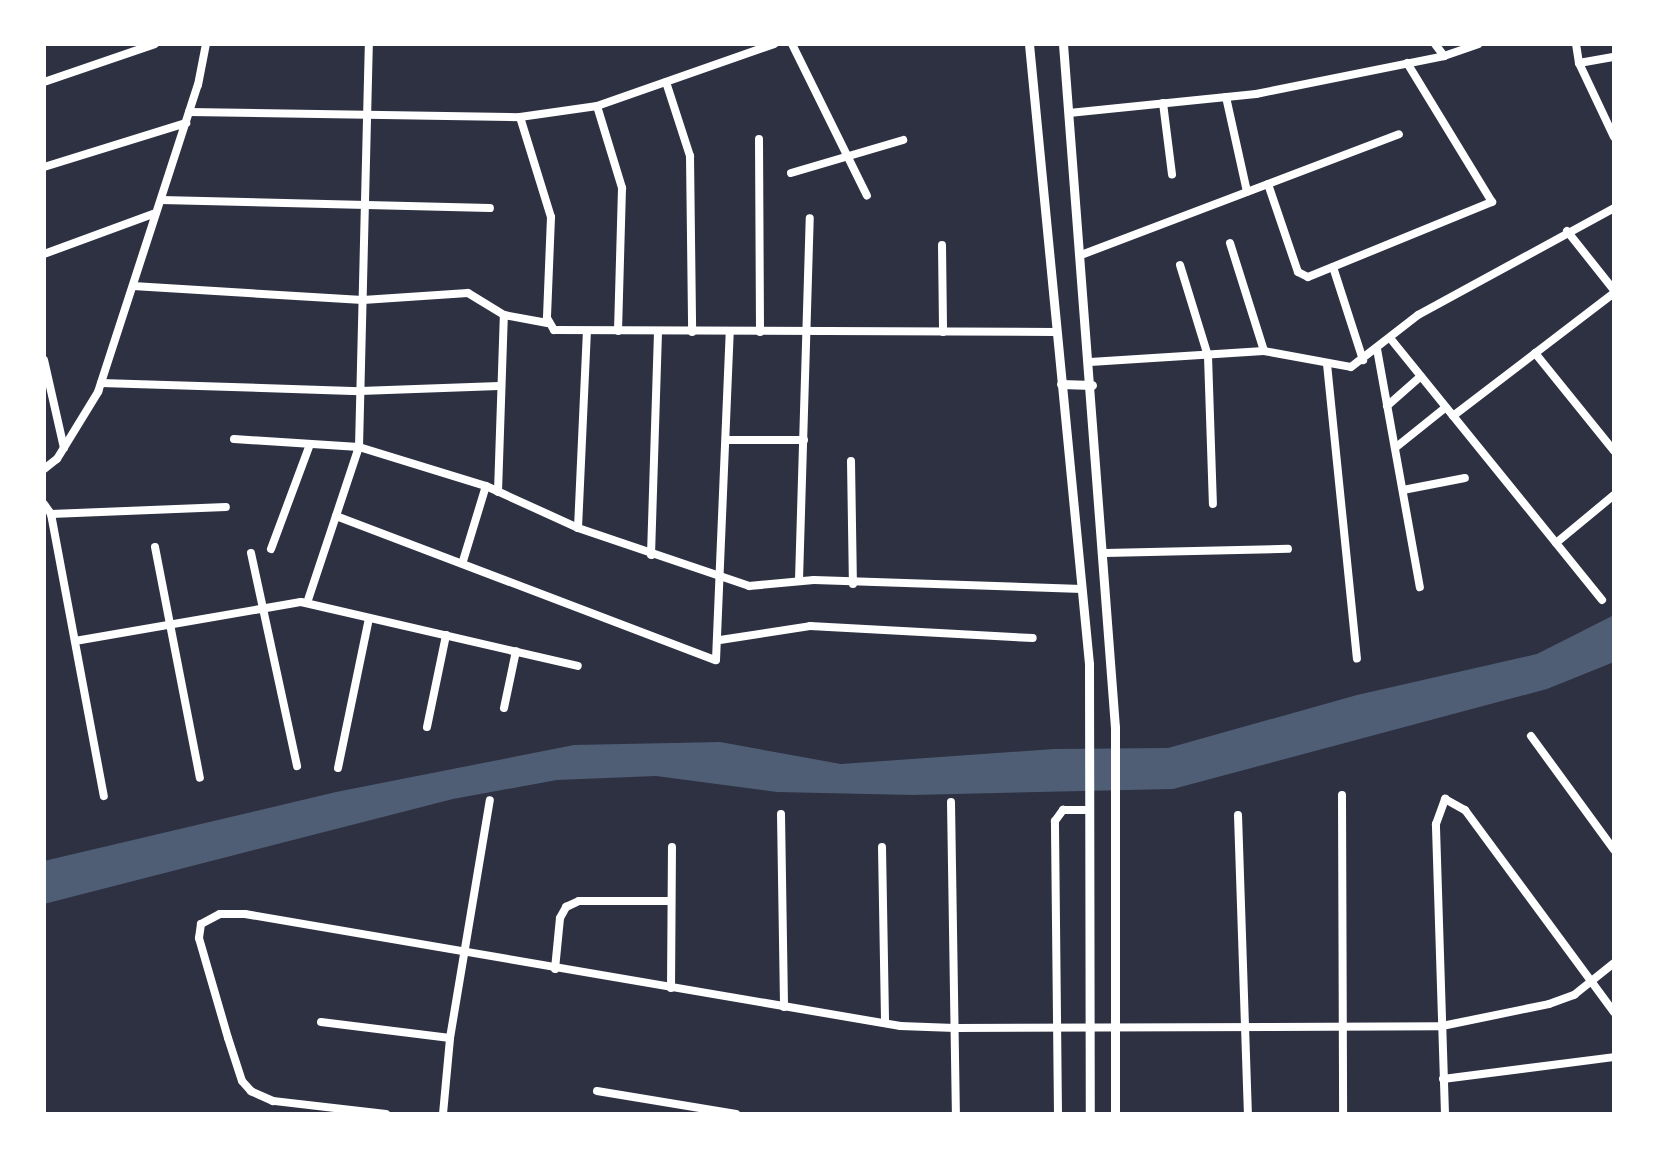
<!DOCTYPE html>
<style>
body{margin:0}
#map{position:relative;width:1658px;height:1158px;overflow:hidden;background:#2d3142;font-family:"Fira Sans Condensed",sans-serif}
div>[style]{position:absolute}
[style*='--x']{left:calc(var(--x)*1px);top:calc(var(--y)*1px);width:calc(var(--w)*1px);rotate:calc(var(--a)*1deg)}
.water>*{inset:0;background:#4f5d75}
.minor>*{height:8px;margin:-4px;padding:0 4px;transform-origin:4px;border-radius:4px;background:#fff}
.tertiary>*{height:9px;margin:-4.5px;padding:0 4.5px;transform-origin:4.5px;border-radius:4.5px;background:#fff}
span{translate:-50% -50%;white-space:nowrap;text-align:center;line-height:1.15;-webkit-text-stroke:8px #fff;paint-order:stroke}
.frame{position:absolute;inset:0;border:46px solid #fff;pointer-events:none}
</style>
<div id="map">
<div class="water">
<div style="clip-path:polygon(1614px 615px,1614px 662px,1547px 689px,1173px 789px,913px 795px,777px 792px,656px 776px,557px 780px,453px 799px,44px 904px,44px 861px,336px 792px,574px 745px,720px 742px,841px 764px,1054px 749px,1168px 748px,1357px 695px,1537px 654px)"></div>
</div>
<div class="minor">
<div style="--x:792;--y:44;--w:169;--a:63.7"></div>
<div style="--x:1435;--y:44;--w:15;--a:53"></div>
<div style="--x:1576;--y:44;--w:19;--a:81"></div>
<div style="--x:1579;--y:63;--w:82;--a:64.7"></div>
<div style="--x:1579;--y:63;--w:36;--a:-10"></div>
<div style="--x:44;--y:82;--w:117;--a:-18.9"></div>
<div style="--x:666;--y:82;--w:78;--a:72"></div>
<div style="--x:690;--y:156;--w:176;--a:89.3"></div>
<div style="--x:1226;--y:97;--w:97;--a:77.5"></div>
<div style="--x:1163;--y:103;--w:72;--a:82.8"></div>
<div style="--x:597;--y:106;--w:86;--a:73"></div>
<div style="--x:622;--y:188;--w:143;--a:91.6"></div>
<div style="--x:189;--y:112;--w:331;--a:0.9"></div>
<div style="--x:520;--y:117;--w:78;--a:-8.1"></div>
<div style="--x:597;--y:106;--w:188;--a:-19.3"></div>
<div style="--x:1069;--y:113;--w:188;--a:-5.8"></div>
<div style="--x:1256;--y:94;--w:192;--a:-11.4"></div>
<div style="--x:1444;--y:56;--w:36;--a:-19"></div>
<div style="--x:520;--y:117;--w:105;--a:72.8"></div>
<div style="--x:551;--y:217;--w:101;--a:92.3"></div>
<div style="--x:547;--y:318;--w:14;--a:60"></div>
<div style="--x:554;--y:330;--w:502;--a:0.23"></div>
<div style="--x:759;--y:139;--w:193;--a:89.7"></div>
<div style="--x:44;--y:167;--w:149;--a:-17.2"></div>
<div style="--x:791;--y:173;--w:117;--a:-16.4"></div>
<div style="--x:1268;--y:184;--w:93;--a:71.2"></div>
<div style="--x:1298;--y:272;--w:11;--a:27"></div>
<div style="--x:1308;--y:277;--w:199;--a:-22.2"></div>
<div style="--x:1492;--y:202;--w:163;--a:-121.4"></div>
<div style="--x:161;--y:200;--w:329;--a:1.4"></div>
<div style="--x:1567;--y:231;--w:75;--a:51.5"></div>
<div style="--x:1230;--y:243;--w:113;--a:72.5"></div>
<div style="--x:942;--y:245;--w:87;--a:89.3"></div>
<div style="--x:44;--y:254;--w:116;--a:-20.2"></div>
<div style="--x:1081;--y:255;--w:340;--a:-20.8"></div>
<div style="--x:1180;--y:265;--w:95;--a:72.9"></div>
<div style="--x:1208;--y:356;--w:148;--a:88.1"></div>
<div style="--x:1333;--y:267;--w:98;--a:72.1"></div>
<div style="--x:133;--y:286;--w:230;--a:3.5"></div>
<div style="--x:363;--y:300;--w:105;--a:-3.8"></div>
<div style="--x:468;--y:293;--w:42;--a:31.4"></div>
<div style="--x:504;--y:315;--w:44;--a:10.5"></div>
<div style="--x:1390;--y:338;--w:337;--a:51"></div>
<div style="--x:1377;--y:349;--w:242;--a:79.8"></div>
<div style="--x:1535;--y:353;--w:126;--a:51.1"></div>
<div style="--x:44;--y:360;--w:90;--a:77.2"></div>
<div style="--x:1090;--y:362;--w:174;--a:-3.6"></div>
<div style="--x:1264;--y:351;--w:88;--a:10.4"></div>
<div style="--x:1351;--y:367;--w:85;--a:-37.8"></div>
<div style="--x:1418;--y:315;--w:223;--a:-28.6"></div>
<div style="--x:1327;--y:364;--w:296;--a:84.2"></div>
<div style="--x:101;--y:383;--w:259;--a:1.8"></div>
<div style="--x:360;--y:391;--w:139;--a:-2.1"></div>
<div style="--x:1387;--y:406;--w:45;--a:-41.4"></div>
<div style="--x:1453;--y:416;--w:203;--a:-37.4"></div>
<div style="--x:234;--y:439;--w:125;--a:3.7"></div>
<div style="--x:359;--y:447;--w:133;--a:17.1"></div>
<div style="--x:486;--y:486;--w:101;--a:24.5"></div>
<div style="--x:578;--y:528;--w:181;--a:18.7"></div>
<div style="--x:749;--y:586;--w:65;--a:-5.3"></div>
<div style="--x:814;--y:580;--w:268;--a:1.9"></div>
<div style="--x:726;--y:440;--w:78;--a:0"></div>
<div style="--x:1395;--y:448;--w:65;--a:-38.8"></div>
<div style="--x:851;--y:461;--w:123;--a:89.1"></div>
<div style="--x:44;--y:469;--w:16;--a:-38"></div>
<div style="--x:57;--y:459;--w:79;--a:-58.5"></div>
<div style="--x:98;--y:392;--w:323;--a:-72"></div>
<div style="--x:198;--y:85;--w:42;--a:-79"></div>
<div style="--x:1403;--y:490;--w:63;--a:-11"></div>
<div style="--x:498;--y:492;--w:177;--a:-88.1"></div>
<div style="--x:44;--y:504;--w:12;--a:55"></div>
<div style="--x:51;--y:514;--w:287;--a:79.4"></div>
<div style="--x:51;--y:514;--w:175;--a:-2.3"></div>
<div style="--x:336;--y:516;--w:406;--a:20.8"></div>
<div style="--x:716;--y:660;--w:329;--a:-87.6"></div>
<div style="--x:578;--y:528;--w:197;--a:-87.4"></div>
<div style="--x:1556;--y:543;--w:75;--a:-39.6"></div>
<div style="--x:155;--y:547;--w:235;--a:79"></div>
<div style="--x:271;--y:549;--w:112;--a:-69.6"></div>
<div style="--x:251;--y:553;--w:218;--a:77.8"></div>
<div style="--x:1105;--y:553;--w:183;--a:-1.3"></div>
<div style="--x:651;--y:555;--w:224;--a:-88.2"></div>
<div style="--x:463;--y:561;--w:78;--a:-73"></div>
<div style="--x:799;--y:580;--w:362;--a:-88.3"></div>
<div style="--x:307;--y:603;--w:164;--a:-71.6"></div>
<div style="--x:359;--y:447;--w:403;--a:-88.6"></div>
<div style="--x:720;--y:640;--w:91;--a:-8.8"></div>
<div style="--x:810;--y:626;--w:223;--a:3.1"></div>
<div style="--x:75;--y:641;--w:229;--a:-9.8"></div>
<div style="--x:301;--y:602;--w:284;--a:13"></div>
<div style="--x:504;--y:708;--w:58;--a:-78.1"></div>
<div style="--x:427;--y:727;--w:94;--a:-78.3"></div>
<div style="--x:1531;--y:736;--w:141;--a:53.9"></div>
<div style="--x:338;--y:768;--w:153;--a:-78.3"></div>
<div style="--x:1342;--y:795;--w:319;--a:89.8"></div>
<div style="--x:951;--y:802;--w:312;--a:89.1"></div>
<div style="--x:781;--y:814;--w:193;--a:89.1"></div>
<div style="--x:1238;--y:815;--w:299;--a:88.1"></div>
<div style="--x:882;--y:847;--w:176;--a:89"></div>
<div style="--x:555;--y:969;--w:51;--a:-84.4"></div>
<div style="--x:560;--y:918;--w:13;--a:-61"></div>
<div style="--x:566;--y:907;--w:14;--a:-25"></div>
<div style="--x:579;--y:901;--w:90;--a:0"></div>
<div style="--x:671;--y:988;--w:141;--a:-89.6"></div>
<div style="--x:321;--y:1022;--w:130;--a:7.1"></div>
<div style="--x:1443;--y:1079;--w:172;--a:-7.3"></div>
<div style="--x:597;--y:1091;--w:141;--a:9.4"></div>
<div style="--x:386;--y:1114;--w:114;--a:-173.4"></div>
<div style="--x:273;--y:1101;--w:24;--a:-156"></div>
<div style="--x:251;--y:1091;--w:13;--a:-132"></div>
<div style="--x:242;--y:1081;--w:45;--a:-108"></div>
<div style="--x:228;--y:1038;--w:104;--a:-106.2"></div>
<div style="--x:199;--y:938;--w:14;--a:-82"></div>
<div style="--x:201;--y:924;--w:21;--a:-28"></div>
<div style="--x:220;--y:914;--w:25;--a:0"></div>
<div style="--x:245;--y:914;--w:665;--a:9.7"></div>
<div style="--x:900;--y:1026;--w:55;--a:2.1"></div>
<div style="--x:955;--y:1028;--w:487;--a:-0.2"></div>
<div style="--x:1442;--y:1026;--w:109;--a:-11.6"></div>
<div style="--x:1549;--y:1004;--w:27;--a:-20"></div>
<div style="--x:1574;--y:995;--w:51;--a:-38.7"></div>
<div style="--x:443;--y:1114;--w:76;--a:-84.7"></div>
<div style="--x:450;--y:1038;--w:241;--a:-80.5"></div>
<div style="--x:1058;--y:1114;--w:293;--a:-90.6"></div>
<div style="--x:1055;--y:821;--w:14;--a:-54"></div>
<div style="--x:1063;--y:810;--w:26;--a:0"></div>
<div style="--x:1445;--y:1114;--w:290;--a:-91.8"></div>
<div style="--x:1436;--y:824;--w:27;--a:-70"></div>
<div style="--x:1445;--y:799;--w:23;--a:29"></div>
<div style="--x:1465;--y:810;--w:251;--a:53.6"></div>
</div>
<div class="tertiary">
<div style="--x:1029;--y:44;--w:623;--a:84.47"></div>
<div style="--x:1089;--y:664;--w:450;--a:89.9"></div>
<div style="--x:1063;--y:44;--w:685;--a:85.65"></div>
<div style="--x:1115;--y:727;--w:387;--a:90"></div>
<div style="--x:1061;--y:384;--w:31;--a:2"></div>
</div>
<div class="frame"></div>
</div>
